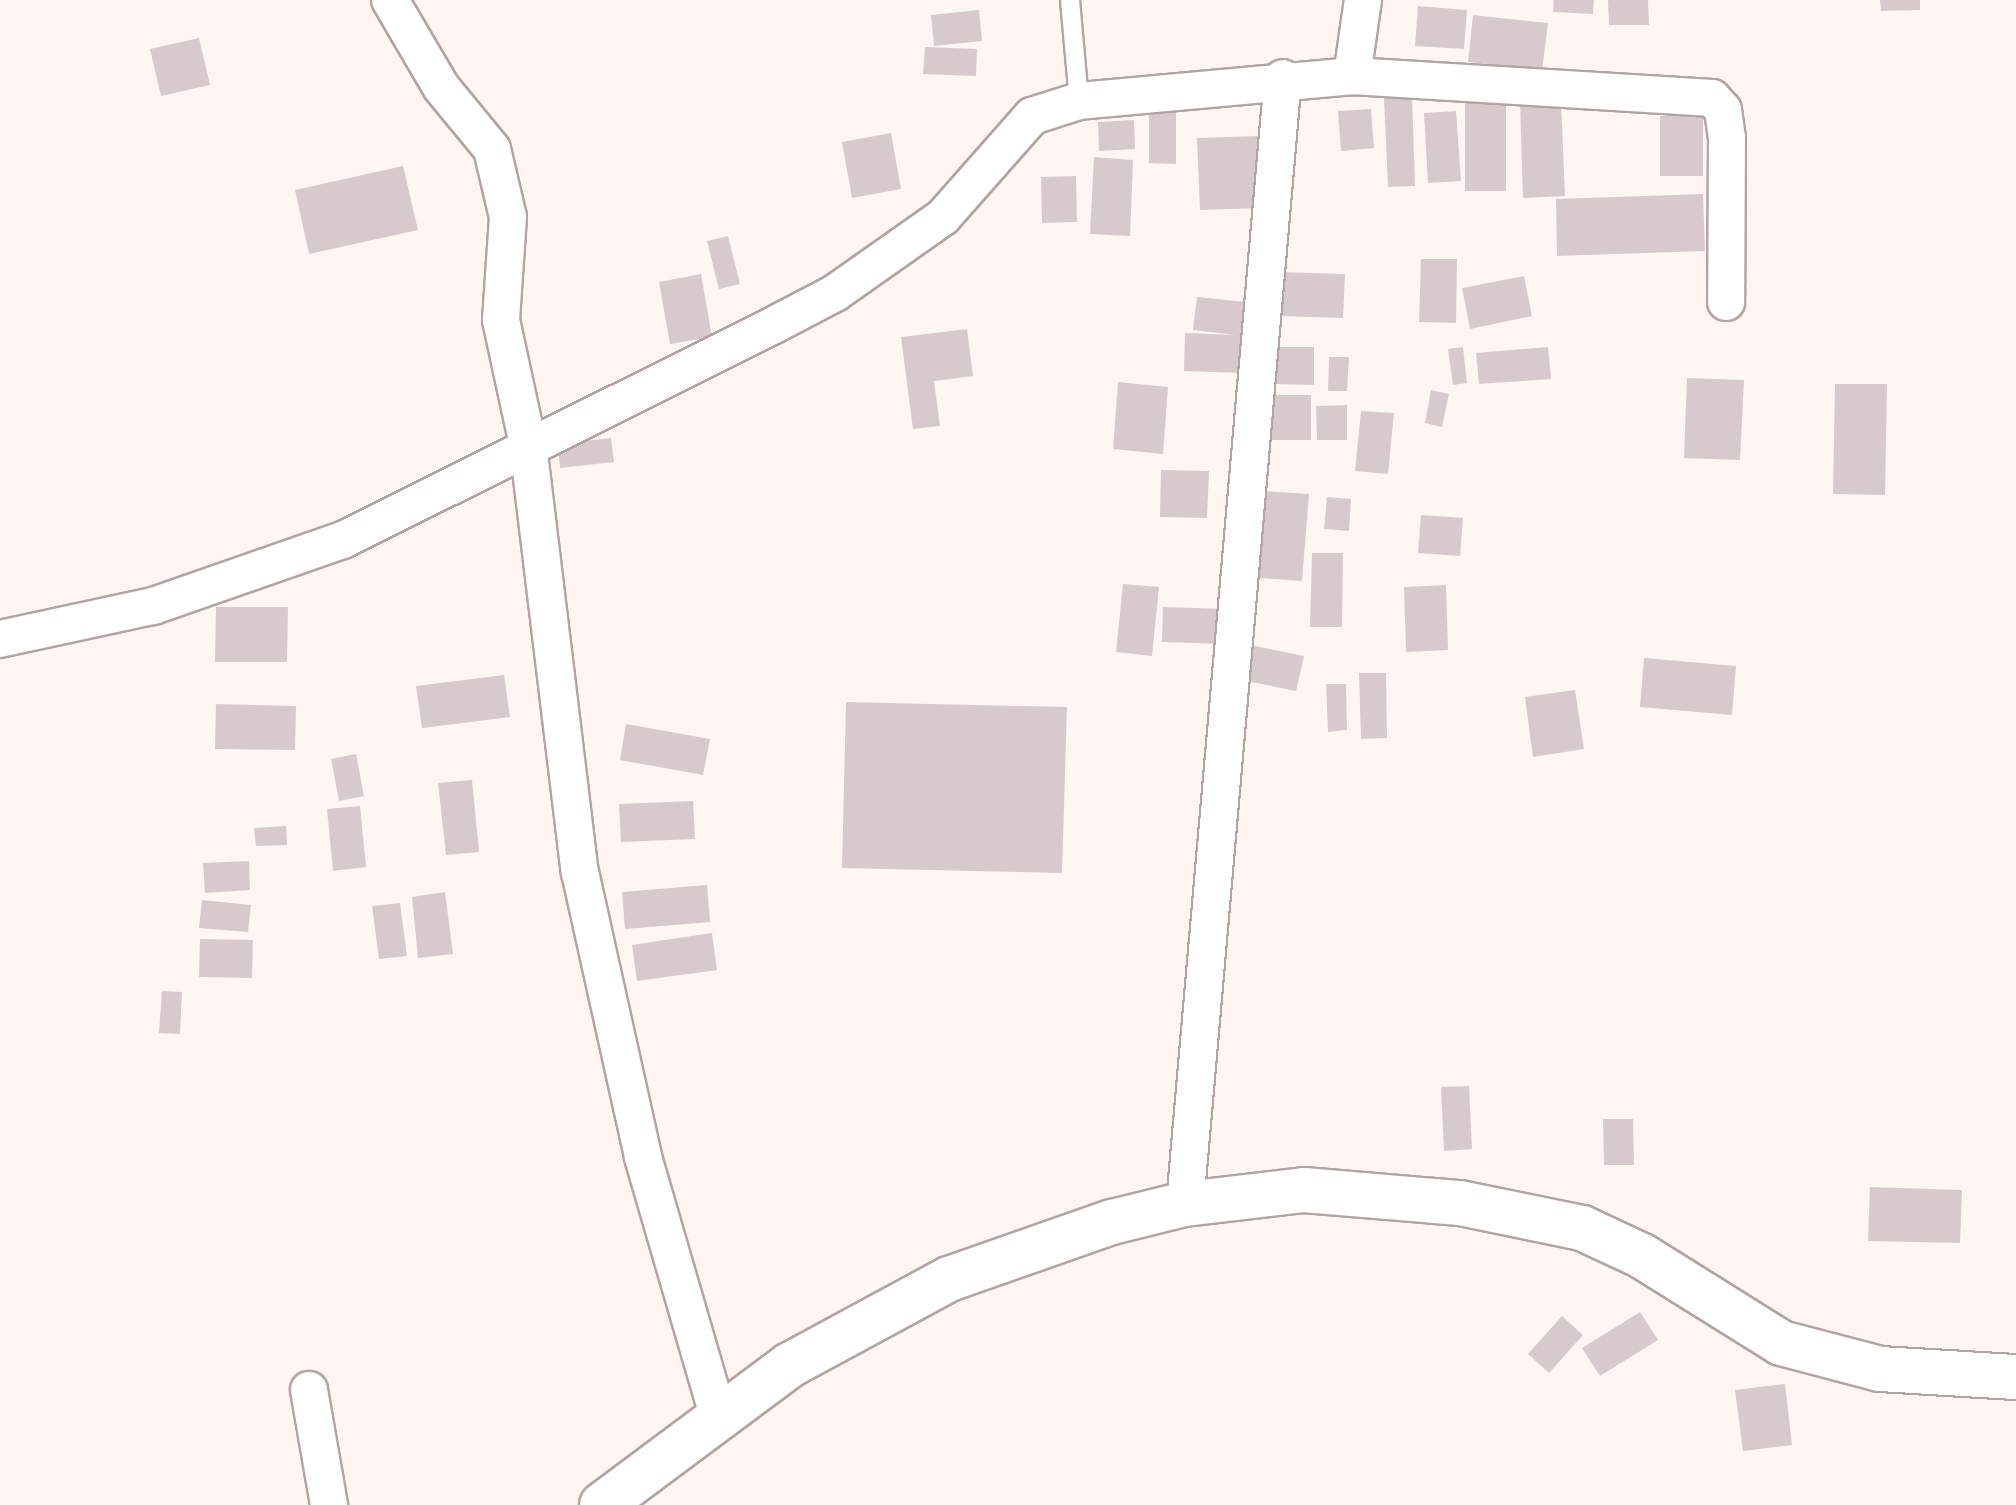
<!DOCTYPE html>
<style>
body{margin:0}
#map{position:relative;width:2016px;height:1505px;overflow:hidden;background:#fff6f4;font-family:"Zilla Slab",serif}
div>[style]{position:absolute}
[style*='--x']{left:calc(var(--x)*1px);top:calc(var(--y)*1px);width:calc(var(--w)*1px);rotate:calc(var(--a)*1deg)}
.building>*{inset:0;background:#d8c9cd}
.roads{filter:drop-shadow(2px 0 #b2a4a2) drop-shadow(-2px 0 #b2a4a2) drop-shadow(0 2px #b2a4a2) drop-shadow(0 -2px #b2a4a2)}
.service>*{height:18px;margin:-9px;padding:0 9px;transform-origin:9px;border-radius:9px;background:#fff}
.minor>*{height:36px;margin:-18px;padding:0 18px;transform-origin:18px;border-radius:18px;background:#fff}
.tertiary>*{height:44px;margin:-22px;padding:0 22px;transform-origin:22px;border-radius:22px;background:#fff}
span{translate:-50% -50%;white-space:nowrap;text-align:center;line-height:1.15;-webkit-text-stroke:6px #fff;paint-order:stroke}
</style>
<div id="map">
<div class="building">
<div style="clip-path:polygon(1554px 0,1594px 0,1593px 14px,1553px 12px)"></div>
<div style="clip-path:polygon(1608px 0,1648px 0,1649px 25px,1609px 25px)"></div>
<div style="clip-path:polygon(1880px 0,1920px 0,1920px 10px,1881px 11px)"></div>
<div style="clip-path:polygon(1418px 6px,1467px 10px,1464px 49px,1415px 46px)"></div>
<div style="clip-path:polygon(979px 10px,982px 41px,934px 46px,931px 15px)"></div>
<div style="clip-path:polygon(1473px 15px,1548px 23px,1542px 70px,1468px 62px)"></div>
<div style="clip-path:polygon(199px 38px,210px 85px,161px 96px,150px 49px)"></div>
<div style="clip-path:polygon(925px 47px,977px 49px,976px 76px,923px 74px)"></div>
<div style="clip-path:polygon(1412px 97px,1415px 186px,1388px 187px,1384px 98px)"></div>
<div style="clip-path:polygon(1561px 102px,1565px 196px,1523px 198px,1520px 103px)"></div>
<div style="clip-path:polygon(1465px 103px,1506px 103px,1506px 191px,1465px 191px)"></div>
<div style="clip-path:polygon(1371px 109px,1374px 148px,1341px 151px,1338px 111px)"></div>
<div style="clip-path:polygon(1149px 110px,1176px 110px,1176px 164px,1149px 163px)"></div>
<div style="clip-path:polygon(1456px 111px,1461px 181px,1428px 183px,1424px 113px)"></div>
<div style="clip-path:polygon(1660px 116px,1703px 116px,1703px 176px,1660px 176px)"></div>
<div style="clip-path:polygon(1134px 120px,1135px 149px,1099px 151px,1098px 122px)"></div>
<div style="clip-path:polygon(891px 133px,901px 189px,852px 198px,842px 142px)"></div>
<div style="clip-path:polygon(1258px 136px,1260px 208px,1200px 210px,1197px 138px)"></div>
<div style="clip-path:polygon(1094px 157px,1133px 160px,1130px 236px,1090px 234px)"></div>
<div style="clip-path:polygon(403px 166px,418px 230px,309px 254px,295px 190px)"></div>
<div style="clip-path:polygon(1076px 176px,1077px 222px,1042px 223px,1041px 177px)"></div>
<div style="clip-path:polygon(1703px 194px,1705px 251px,1557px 256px,1556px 199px)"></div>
<div style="clip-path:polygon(728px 236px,740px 284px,719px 289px,707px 241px)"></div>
<div style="clip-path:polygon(1421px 259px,1457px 259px,1456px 323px,1419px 322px)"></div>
<div style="clip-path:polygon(1278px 272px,1345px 274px,1343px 318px,1277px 316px)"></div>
<div style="clip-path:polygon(701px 274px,712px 337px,670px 344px,659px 282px)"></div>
<div style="clip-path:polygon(1524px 276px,1532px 316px,1470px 329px,1462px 288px)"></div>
<div style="clip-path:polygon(1197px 297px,1246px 302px,1241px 373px,1184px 371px,1185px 333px,1236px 335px,1193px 330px)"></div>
<div style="clip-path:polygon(967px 329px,973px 376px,934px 381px,940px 426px,913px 429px,901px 337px)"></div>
<div style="clip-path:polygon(1273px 347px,1314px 347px,1314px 385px,1272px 384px)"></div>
<div style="clip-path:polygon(1463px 347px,1467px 383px,1453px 385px,1448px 349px)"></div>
<div style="clip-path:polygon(1548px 347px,1551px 379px,1479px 384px,1476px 353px)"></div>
<div style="clip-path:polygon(1329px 357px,1349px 357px,1347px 391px,1328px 391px)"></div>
<div style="clip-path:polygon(1687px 378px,1744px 380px,1740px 460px,1684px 458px)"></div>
<div style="clip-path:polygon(1118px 382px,1168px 387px,1163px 454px,1113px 449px)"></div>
<div style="clip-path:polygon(1835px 384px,1887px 384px,1885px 495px,1833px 494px)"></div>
<div style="clip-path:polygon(1431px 390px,1449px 394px,1442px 427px,1425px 423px)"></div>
<div style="clip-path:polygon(1263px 395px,1311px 395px,1311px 440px,1263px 440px)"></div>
<div style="clip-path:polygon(1347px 405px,1347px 440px,1317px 440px,1316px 406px)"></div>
<div style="clip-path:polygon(1361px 411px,1394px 413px,1388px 474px,1355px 471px)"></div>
<div style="clip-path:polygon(611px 438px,614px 462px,560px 468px,558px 444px)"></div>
<div style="clip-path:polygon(1161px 470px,1209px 471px,1207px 518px,1160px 517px)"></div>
<div style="clip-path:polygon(1264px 491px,1309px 494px,1302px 581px,1257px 578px)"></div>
<div style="clip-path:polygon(1327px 497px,1351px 499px,1349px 531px,1324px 529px)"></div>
<div style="clip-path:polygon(1421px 515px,1463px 518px,1460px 556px,1418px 553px)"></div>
<div style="clip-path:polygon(1312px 553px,1343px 553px,1342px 627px,1310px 627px)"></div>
<div style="clip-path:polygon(1123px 584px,1159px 587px,1152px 656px,1116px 652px)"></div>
<div style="clip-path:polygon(1446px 585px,1448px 650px,1406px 652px,1404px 587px)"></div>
<div style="clip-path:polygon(216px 607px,288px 607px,287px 662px,215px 662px)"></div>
<div style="clip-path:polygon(1163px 607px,1226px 609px,1226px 644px,1162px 642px)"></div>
<div style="clip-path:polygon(1250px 645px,1304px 656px,1296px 691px,1242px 680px)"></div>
<div style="clip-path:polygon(1644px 658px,1736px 666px,1732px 715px,1640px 707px)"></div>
<div style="clip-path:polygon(1359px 673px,1386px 673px,1387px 738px,1361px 739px)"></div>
<div style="clip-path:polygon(504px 675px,510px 717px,422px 728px,416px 686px)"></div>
<div style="clip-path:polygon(1326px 684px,1346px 684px,1347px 730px,1328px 732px)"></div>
<div style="clip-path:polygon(1575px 690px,1584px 749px,1533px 757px,1525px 697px)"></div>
<div style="clip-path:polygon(846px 702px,1067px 707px,1062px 873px,842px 868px)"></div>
<div style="clip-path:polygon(216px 704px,296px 706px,295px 750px,215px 749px)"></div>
<div style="clip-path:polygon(626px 724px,710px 739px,703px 775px,620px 760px)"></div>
<div style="clip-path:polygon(356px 754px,364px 796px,339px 801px,331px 759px)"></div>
<div style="clip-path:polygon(472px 780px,479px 852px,446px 855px,438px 783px)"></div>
<div style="clip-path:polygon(693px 801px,695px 839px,621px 842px,619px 804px)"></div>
<div style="clip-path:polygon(360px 806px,366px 867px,333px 871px,327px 809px)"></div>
<div style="clip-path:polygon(286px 826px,287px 845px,256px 846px,254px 828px)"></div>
<div style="clip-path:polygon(249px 861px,250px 890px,205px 893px,203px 863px)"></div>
<div style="clip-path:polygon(707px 885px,710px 922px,625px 929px,622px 892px)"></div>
<div style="clip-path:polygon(445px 892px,453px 954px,418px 958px,412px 897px)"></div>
<div style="clip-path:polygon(202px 900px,251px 905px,248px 932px,199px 928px)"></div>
<div style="clip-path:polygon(400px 903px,407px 956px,379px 959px,372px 906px)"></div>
<div style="clip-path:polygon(712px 933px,717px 970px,637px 981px,632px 945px)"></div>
<div style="clip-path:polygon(200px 939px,253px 940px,252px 978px,199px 977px)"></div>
<div style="clip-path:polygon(162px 991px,182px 992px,180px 1034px,159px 1033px)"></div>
<div style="clip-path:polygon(1469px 1086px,1472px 1149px,1444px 1151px,1441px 1087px)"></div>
<div style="clip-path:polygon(1603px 1119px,1633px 1119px,1634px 1165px,1604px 1165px)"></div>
<div style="clip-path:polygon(1870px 1187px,1962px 1190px,1960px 1243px,1868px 1241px)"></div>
<div style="clip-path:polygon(1640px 1312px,1658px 1340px,1600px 1376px,1582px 1348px)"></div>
<div style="clip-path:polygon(1562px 1316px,1583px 1335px,1549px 1373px,1528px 1354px)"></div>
<div style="clip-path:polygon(1785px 1384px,1792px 1445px,1743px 1451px,1735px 1390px)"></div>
</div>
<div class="roads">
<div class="service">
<div style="--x:1070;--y:0;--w:101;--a:84.9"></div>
</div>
<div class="minor">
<div style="--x:390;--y:0;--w:101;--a:59.6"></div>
<div style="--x:441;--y:87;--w:80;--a:50.6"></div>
<div style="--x:492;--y:149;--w:70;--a:76.8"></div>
<div style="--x:508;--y:217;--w:103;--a:93.9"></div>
<div style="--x:501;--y:320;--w:128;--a:77.8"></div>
<div style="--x:528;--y:445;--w:430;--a:83.1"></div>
<div style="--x:580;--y:872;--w:292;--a:77.5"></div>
<div style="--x:643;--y:1157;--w:272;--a:73.8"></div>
<div style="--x:1352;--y:76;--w:361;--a:3.5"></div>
<div style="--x:1712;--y:98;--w:16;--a:47"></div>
<div style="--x:1723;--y:110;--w:28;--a:82"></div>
<div style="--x:1727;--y:138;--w:164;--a:90.3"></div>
<div style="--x:0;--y:639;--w:157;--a:-12.2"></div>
<div style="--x:153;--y:606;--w:201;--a:-19.2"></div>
<div style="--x:343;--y:540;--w:479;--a:-26.5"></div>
<div style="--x:772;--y:326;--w:71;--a:-27.6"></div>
<div style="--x:835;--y:293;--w:132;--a:-35.1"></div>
<div style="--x:943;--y:217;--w:135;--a:-48.6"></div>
<div style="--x:1032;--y:116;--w:49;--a:-17.7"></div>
<div style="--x:1079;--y:101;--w:274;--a:-5.2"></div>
<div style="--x:1352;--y:76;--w:77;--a:-81.8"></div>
<div style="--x:1185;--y:1204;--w:1130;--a:-85.03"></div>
<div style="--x:309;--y:1390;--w:117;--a:80.1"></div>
</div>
<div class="tertiary">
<div style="--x:602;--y:1505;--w:234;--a:-36.7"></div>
<div style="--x:790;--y:1365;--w:181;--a:-28.4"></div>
<div style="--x:949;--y:1279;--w:173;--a:-19.3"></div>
<div style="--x:1112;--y:1222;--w:75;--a:-13.9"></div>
<div style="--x:1185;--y:1204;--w:120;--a:-6.7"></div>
<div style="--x:1304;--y:1190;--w:157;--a:4.8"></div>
<div style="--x:1460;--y:1203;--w:125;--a:11.6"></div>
<div style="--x:1582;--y:1228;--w:66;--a:25"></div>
<div style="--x:1642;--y:1256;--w:164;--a:32"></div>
<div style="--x:1781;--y:1343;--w:102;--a:14.7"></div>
<div style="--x:1880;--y:1369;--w:136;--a:3.4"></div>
</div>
</div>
</div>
